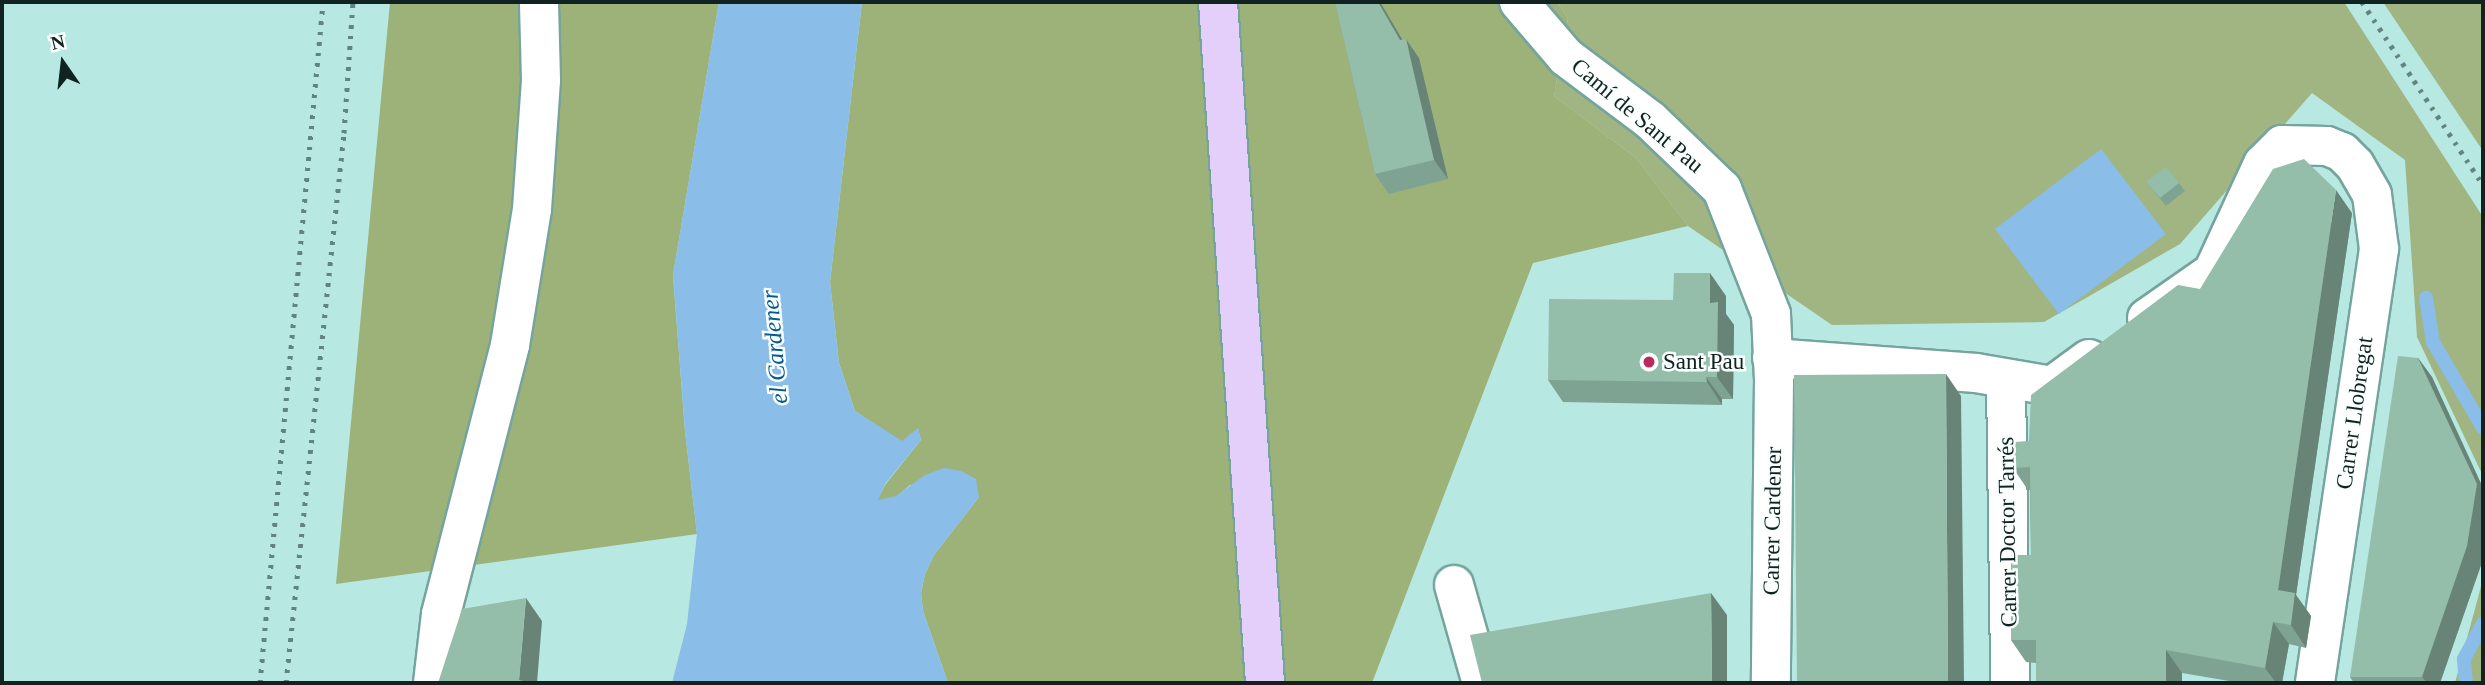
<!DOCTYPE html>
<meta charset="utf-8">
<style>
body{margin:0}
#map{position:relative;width:2485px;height:685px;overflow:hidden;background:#b7e8e1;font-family:Georgia,serif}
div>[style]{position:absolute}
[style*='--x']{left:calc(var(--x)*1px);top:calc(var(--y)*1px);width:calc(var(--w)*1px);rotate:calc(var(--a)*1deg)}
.green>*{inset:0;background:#a1b583}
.forest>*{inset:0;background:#9db279}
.water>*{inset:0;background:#8abde8}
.stream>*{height:14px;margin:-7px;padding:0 7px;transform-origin:7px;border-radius:7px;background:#8abde8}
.roads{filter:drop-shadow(2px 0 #75a49d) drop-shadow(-2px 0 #75a49d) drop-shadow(0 2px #75a49d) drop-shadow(0 -2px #75a49d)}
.minor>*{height:38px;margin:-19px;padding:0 19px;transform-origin:19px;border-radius:19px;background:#fff}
.major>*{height:38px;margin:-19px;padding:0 19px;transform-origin:19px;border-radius:19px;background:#e3cffa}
.rail>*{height:5px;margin-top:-2.5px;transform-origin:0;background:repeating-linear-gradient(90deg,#62847f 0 3.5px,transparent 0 10.5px)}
.wall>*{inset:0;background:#7fa392}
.shaded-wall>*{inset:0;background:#688477}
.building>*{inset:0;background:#94bdaa}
.dots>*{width:19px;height:19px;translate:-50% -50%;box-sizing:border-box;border:4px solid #fafffe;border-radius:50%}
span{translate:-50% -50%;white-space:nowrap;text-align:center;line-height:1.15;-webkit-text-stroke:5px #fafffe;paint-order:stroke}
.street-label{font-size:23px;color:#102321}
.poi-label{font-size:23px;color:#102321}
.left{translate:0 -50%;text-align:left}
.water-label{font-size:24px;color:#065a8f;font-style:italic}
.frame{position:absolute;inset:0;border:4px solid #102321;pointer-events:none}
.north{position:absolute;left:28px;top:28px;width:70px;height:70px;-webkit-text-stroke:5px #fafffe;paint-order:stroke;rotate:346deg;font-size:19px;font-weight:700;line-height:28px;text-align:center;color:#102321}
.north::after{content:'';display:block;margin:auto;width:24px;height:32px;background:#102321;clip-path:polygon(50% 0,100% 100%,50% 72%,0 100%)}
</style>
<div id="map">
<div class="green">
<div style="clip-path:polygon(1557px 2px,2344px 2px,2483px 217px,2483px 476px,2417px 337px,2405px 160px,2312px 93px,2180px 244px,2044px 322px,1832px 325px,1688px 226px,1636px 158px,1554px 96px,1568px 18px)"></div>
<div style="clip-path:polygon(2383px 2px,2483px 2px,2483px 151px,2405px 35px)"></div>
<div style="clip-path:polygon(2483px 579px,2483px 683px,2455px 683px)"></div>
</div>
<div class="forest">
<div style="clip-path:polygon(390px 2px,719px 2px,673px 275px,685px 431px,697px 534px,336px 584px)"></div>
<div style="clip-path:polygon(862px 2px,1557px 2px,1568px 18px,1554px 96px,1636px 158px,1688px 226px,1533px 263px,1372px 683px,948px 683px,923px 611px,921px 593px,925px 574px,934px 555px,979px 497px,910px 485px,896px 497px,877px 501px,885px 485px,921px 440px,918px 429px,902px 442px,855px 411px,839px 363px,830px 282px)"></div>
</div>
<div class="water">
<div style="clip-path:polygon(719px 2px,862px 2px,830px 282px,839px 363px,855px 411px,902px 441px,918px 428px,921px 440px,885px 484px,878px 500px,896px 496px,925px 475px,944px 468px,961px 471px,976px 479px,979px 497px,934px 555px,925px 574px,921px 593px,923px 611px,948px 683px,672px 683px,687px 624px,697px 534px,685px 431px,673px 275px)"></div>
<div style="clip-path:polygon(2101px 149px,2166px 234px,2059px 314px,1995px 229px)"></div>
</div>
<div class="stream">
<div style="--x:2426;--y:298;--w:45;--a:81"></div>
<div style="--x:2433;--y:342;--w:99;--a:59.8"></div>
<div style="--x:2466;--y:683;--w:24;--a:-95"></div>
<div style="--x:2464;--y:659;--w:40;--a:-62"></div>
</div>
<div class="roads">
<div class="minor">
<div style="--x:1519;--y:2;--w:72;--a:49.5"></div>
<div style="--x:1566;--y:57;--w:105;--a:36.9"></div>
<div style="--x:1650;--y:120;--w:100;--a:43.8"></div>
<div style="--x:1722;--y:189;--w:134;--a:68.6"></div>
<div style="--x:1771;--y:314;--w:66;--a:87.4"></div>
<div style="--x:1774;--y:380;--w:303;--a:90.6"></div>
<div style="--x:2147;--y:318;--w:80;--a:-34.9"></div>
<div style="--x:2213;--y:272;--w:119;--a:-65.2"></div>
<div style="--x:2263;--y:164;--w:27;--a:-45"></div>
<div style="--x:2282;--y:145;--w:45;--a:1.3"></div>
<div style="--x:2327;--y:146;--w:16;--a:22"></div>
<div style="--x:2342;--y:152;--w:18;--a:45"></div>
<div style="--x:2355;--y:165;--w:34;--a:60"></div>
<div style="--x:2372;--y:195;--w:54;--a:82.6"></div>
<div style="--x:2379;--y:249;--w:439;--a:98.4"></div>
<div style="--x:1772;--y:358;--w:205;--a:4.2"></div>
<div style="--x:1976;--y:373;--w:77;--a:9.7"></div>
<div style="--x:2052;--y:386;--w:46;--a:-36.1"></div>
<div style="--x:2006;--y:381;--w:302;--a:89.2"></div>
<div style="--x:1454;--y:585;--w:102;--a:74.1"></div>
<div style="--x:433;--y:683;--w:69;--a:-83.4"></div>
<div style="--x:441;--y:614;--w:278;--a:-75.6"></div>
<div style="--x:510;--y:345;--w:138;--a:-80.8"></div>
<div style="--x:532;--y:209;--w:129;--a:-86"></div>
<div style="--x:541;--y:80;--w:78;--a:-91.5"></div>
</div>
<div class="major">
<div style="--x:1218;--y:2;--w:683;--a:86.05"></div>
</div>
</div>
<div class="rail">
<div style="--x:2362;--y:2;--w:219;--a:56.5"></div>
<div style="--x:260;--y:683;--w:684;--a:-84.71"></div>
<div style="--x:286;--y:683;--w:553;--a:-83.98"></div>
<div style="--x:344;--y:133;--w:131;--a:-86.1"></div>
</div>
<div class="wall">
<div style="clip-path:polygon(1335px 2px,1380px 2px,1402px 39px,1419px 58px,1448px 179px,1389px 194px,1375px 174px)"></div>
<div style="clip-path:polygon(2146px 182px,2179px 183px,2185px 191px,2166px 206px)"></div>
<div style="clip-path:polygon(2352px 213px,2296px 595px,2311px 616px,2306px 648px,2289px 644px,2282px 683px,2241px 683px,2182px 673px,2182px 683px,2036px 683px,2036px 663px,2026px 662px,2011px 640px,2031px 555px,2030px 490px,2028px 490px,2013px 468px,2029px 441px,2200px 289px)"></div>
<div style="clip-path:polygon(1726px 296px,1726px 314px,1734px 325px,1733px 399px,1722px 399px,1722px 405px,1563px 402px,1548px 380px)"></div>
<div style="clip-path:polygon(2418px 358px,2432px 377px,2483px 488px,2483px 550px,2481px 565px,2440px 683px,2354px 683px,2350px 677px)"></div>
</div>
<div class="shaded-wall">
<div style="clip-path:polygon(1378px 2px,1380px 2px,1409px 51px,1406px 39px,1419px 58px,1448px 179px,1434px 160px,1400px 40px)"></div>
<div style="clip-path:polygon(2336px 190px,2352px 213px,2296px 595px,2311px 616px,2306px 648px,2291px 625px,2278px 590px)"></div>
<div style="clip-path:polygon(1710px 273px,1726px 296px,1726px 314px,1734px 325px,1733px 399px,1717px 377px,1710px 303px)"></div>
<div style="clip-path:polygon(2418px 358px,2432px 377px,2483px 488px,2483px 550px,2481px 565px,2440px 683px,2427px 683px,2422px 677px)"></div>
<div style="clip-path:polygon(1946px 374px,1961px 396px,1964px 683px,1948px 683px)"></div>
<div style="clip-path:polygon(1706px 377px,1722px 399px,1722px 405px,1707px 382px)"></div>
<div style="clip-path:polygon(1711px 593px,1727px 615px,1727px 683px,1712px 683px)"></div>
<div style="clip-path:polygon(526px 598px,542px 621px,537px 683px,522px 683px,519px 680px)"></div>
<div style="clip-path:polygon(2273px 622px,2289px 644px,2282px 683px,2276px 683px,2265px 668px)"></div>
<div style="clip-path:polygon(2166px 650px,2182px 673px,2182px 683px,2166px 683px)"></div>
</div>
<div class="building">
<div style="clip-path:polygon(1335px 2px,1378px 2px,1400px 40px,1406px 39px,1434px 160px,1375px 174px)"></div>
<div style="clip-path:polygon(2304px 159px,2336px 190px,2278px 590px,2295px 593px,2291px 625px,2273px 622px,2265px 668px,2166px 650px,2166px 683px,2036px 683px,2036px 640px,2011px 640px,2011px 555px,2031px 555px,2030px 467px,2013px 468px,2014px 442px,2029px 441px,2031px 395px,2178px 285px,2200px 289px,2273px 169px)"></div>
<div style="clip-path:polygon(2166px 167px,2179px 183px,2160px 198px,2146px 182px)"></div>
<div style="clip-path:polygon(1674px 273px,1710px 273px,1710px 303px,1718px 302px,1717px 377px,1706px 377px,1707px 382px,1548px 380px,1549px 299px,1673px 300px)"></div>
<div style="clip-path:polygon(2398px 356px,2418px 358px,2477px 484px,2467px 546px,2422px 677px,2350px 677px)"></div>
<div style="clip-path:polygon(1946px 374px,1948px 683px,1797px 683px,1794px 375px)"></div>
<div style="clip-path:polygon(1711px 593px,1712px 683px,1482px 683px,1470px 635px)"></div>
<div style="clip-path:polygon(526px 598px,519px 680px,533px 683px,438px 683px,462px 609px)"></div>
</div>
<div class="dots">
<div style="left:1649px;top:362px;background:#b92b5c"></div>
</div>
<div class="street-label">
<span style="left:1637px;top:116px;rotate:40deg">Camí de Sant Pau</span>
<span style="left:2355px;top:413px;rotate:-82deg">Carrer Llobregat</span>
<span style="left:1773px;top:521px;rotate:-89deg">Carrer Cardener</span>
<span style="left:2008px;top:532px;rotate:-91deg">Carrer Doctor Tarrés</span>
</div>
<div class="poi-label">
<span class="left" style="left:1663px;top:362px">Sant Pau</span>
</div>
<div class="water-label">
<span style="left:775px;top:347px;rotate:-95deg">el Cardener</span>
</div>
<div class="frame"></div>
<div class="north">N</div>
</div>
